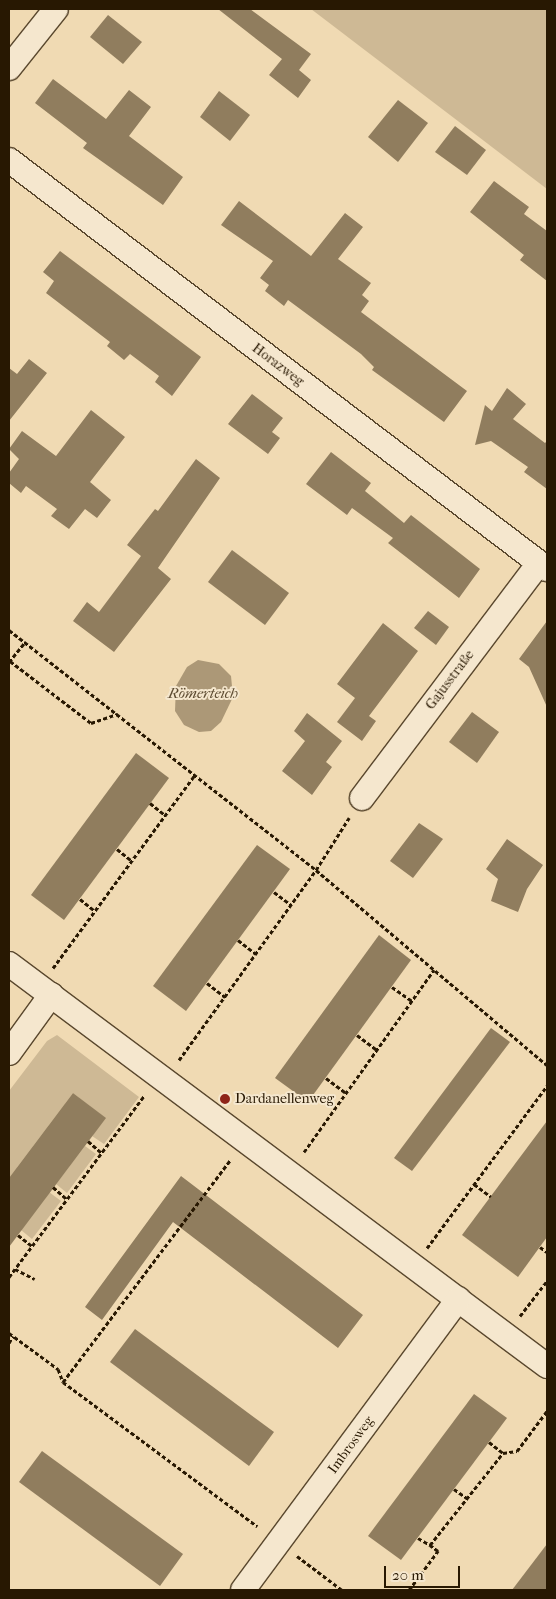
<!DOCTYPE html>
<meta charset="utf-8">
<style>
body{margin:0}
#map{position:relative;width:556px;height:1599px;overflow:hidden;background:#f0dab3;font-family:"IM FELL French Canon",serif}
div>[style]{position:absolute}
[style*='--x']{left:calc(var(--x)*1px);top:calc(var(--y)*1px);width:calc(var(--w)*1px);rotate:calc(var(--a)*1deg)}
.green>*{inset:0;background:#ceb995}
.water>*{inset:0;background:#ac9877}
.building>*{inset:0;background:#907d5e}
.path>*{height:3px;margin-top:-1.5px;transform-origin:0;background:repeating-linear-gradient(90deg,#281802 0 4px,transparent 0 6.5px)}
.roads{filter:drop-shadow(1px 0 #5a482e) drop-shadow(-1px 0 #5a482e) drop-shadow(0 1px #5a482e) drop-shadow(0 -1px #5a482e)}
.minor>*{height:24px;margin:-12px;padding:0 12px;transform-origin:12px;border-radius:12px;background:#f5e7ce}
.dots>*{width:14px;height:14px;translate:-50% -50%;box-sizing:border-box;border:2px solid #f5e7ce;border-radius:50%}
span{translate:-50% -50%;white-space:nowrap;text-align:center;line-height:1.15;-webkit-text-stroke:4px #f5e7ce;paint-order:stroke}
.street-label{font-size:14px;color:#281802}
.poi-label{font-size:14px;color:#281802}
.left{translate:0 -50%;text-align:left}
.water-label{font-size:15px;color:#5d4b31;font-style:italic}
.frame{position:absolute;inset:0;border:10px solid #281802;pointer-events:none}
.scale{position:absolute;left:384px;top:1566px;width:76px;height:22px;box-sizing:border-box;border:2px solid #281802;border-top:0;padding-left:6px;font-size:15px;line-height:18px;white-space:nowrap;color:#281802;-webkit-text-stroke:4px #f5e7ce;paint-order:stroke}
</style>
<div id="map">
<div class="green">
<div style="clip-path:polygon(311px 9px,547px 9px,547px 189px)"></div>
<div style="clip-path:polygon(57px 1035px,139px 1097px,104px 1144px,92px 1136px,105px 1118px,73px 1093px,9px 1178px,9px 1091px,47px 1041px)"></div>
<div style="clip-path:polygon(85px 1146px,96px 1154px,67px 1193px,56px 1184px)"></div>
<div style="clip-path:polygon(49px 1192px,61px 1201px,32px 1239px,21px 1230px)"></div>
</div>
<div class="water">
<div style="clip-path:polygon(198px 660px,219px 664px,231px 676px,233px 697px,221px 722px,211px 731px,199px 732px,184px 725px,175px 711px,176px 686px,187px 667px)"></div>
</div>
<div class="building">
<div style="clip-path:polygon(218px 9px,250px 9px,311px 54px,299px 70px,311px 80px,298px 98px,269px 75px,282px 59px)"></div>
<div style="clip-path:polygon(108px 15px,142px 42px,123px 64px,90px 37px)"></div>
<div style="clip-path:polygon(53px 79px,106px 119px,129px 90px,151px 107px,129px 136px,183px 177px,163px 205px,83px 148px,87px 143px,35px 103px)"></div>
<div style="clip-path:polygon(219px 91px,250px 115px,230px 141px,200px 117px)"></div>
<div style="clip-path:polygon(398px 100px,428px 123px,398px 162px,368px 137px)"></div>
<div style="clip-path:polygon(455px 126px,486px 150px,467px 175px,435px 152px)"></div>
<div style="clip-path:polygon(494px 181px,529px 207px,524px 214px,547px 231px,547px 281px,520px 260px,524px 255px,470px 212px)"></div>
<div style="clip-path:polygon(239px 201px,311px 256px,345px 213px,363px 227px,338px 259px,371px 283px,362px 295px,369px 301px,361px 312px,467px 391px,444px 422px,372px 370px,374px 367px,361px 354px,288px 300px,284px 306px,265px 291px,269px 285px,260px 278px,273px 261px,221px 225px)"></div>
<div style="clip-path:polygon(60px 251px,201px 357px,172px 396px,155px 382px,159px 376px,130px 354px,124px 360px,107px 346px,110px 342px,46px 293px,54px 281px,43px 272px)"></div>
<div style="clip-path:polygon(29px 359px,47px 373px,9px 421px,9px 368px,17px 374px)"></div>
<div style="clip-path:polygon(507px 388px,526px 404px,513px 419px,545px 443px,547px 441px,547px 489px,524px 472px,528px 467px,491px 441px,475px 445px,485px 405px,492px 411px)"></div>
<div style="clip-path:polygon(252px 394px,283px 418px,272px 432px,280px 438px,268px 454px,228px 424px)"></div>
<div style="clip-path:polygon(91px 410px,125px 437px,90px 482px,111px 500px,97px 518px,85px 509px,69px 529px,51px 516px,57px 509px,26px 486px,21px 493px,9px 483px,9px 473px,19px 459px,9px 449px,22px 431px,56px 456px)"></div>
<div style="clip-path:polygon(331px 452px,371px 483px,365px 491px,404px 523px,411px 515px,480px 569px,459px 598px,388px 543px,393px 538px,352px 508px,347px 515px,306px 484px)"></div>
<div style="clip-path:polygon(196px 459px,220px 478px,158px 568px,171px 579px,114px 652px,73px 621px,87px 602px,99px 612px,141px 556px,127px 545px,155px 509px,158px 511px)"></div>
<div style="clip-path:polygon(232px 550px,289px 593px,265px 625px,208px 582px)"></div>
<div style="clip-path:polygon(428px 611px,449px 627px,436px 645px,414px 628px)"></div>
<div style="clip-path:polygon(547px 621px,547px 707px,529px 667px,519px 659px)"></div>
<div style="clip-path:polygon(383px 623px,418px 651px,369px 716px,376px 721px,362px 741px,337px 722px,355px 698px,337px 684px)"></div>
<div style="clip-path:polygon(472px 712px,499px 732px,477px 763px,449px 742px)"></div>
<div style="clip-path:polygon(307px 713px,342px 741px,326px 762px,332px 767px,312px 795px,282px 771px,305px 741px,294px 731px)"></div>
<div style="clip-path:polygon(136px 753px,169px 778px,64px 920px,31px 895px)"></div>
<div style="clip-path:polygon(419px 823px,443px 839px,413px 878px,390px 861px)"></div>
<div style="clip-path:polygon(507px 839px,543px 865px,527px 889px,518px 912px,491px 901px,498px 879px,486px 869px)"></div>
<div style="clip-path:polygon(257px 845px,290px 869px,186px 1011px,153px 986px)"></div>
<div style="clip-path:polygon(379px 935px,411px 960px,308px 1102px,275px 1078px)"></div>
<div style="clip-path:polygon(491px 1028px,510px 1042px,412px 1171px,394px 1158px)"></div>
<div style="clip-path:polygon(73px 1093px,106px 1118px,9px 1247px,9px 1178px)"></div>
<div style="clip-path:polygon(547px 1121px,547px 1237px,518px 1277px,462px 1235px)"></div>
<div style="clip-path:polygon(181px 1176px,363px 1315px,338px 1348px,173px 1222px,102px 1320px,85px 1307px)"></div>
<div style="clip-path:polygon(135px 1329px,274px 1432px,249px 1466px,110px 1362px)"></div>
<div style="clip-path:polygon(474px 1394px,507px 1418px,401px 1560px,368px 1536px)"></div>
<div style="clip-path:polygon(42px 1451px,183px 1554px,160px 1586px,19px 1482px)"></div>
<div style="clip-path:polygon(547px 1544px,547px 1590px,512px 1590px)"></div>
</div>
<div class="path">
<div style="--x:9;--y:630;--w:390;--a:38"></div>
<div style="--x:316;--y:870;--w:302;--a:40.2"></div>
<div style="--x:10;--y:661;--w:102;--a:37.4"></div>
<div style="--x:91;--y:723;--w:28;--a:-19"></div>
<div style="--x:9;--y:662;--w:26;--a:-51"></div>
<div style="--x:150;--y:803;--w:19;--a:39"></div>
<div style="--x:117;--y:849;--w:19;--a:39"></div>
<div style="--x:274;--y:892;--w:21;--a:37"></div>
<div style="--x:80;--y:899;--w:19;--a:39"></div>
<div style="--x:238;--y:940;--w:23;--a:38"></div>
<div style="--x:53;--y:968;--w:240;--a:-53.7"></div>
<div style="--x:207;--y:983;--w:23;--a:38"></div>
<div style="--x:392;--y:987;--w:24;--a:35"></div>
<div style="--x:357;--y:1035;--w:25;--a:37"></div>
<div style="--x:179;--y:1060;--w:234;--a:-54.2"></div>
<div style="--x:316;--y:870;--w:62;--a:-57.6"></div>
<div style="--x:326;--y:1078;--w:25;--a:37"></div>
<div style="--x:88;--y:1141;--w:18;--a:41"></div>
<div style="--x:304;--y:1152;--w:224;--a:-54.5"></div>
<div style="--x:474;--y:1184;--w:21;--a:37"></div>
<div style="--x:53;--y:1187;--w:18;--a:41"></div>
<div style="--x:18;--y:1235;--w:18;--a:38"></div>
<div style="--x:540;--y:1247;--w:9;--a:36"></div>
<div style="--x:427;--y:1248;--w:202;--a:-53.5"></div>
<div style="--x:15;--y:1269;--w:22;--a:27"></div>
<div style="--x:9;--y:1277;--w:226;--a:-53.3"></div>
<div style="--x:520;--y:1316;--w:44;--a:-52.4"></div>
<div style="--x:9;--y:1333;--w:61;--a:36.3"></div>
<div style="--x:58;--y:1369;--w:14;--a:69"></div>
<div style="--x:63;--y:1382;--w:242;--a:36.6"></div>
<div style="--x:9;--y:1343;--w:8;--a:-60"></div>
<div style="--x:63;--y:1382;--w:278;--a:-53"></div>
<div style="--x:489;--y:1442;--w:18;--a:38"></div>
<div style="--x:454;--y:1489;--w:16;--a:35"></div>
<div style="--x:418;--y:1538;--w:14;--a:30"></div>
<div style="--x:297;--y:1556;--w:56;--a:37.1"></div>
<div style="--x:409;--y:1590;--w:49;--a:-53.4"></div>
<div style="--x:438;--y:1551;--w:10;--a:-143"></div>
<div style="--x:430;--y:1545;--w:117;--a:-51.6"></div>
<div style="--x:503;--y:1453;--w:14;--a:-8"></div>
<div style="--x:517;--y:1451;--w:50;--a:-53.1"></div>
</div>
<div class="roads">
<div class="minor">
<div style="--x:9;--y:68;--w:75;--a:-51.5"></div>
<div style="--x:9;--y:160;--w:676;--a:37.24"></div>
<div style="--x:362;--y:798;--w:294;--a:-53"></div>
<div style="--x:9;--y:964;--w:672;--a:36.77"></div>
<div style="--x:9;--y:1053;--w:72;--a:-54.1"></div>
<div style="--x:243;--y:1590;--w:362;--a:-53.5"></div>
</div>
</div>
<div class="dots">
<div style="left:225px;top:1099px;background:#8f2418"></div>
</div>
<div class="street-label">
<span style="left:278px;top:365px;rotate:37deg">Horazweg</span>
<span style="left:450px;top:680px;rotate:-53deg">Gajusstraße</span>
<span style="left:351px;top:1445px;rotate:-54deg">Imbrosweg</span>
</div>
<div class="poi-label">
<span class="left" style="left:235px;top:1099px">Dardanellenweg</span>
</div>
<div class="water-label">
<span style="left:203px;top:694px">Römerteich</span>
</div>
<div class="frame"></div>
<div class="scale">20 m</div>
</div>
